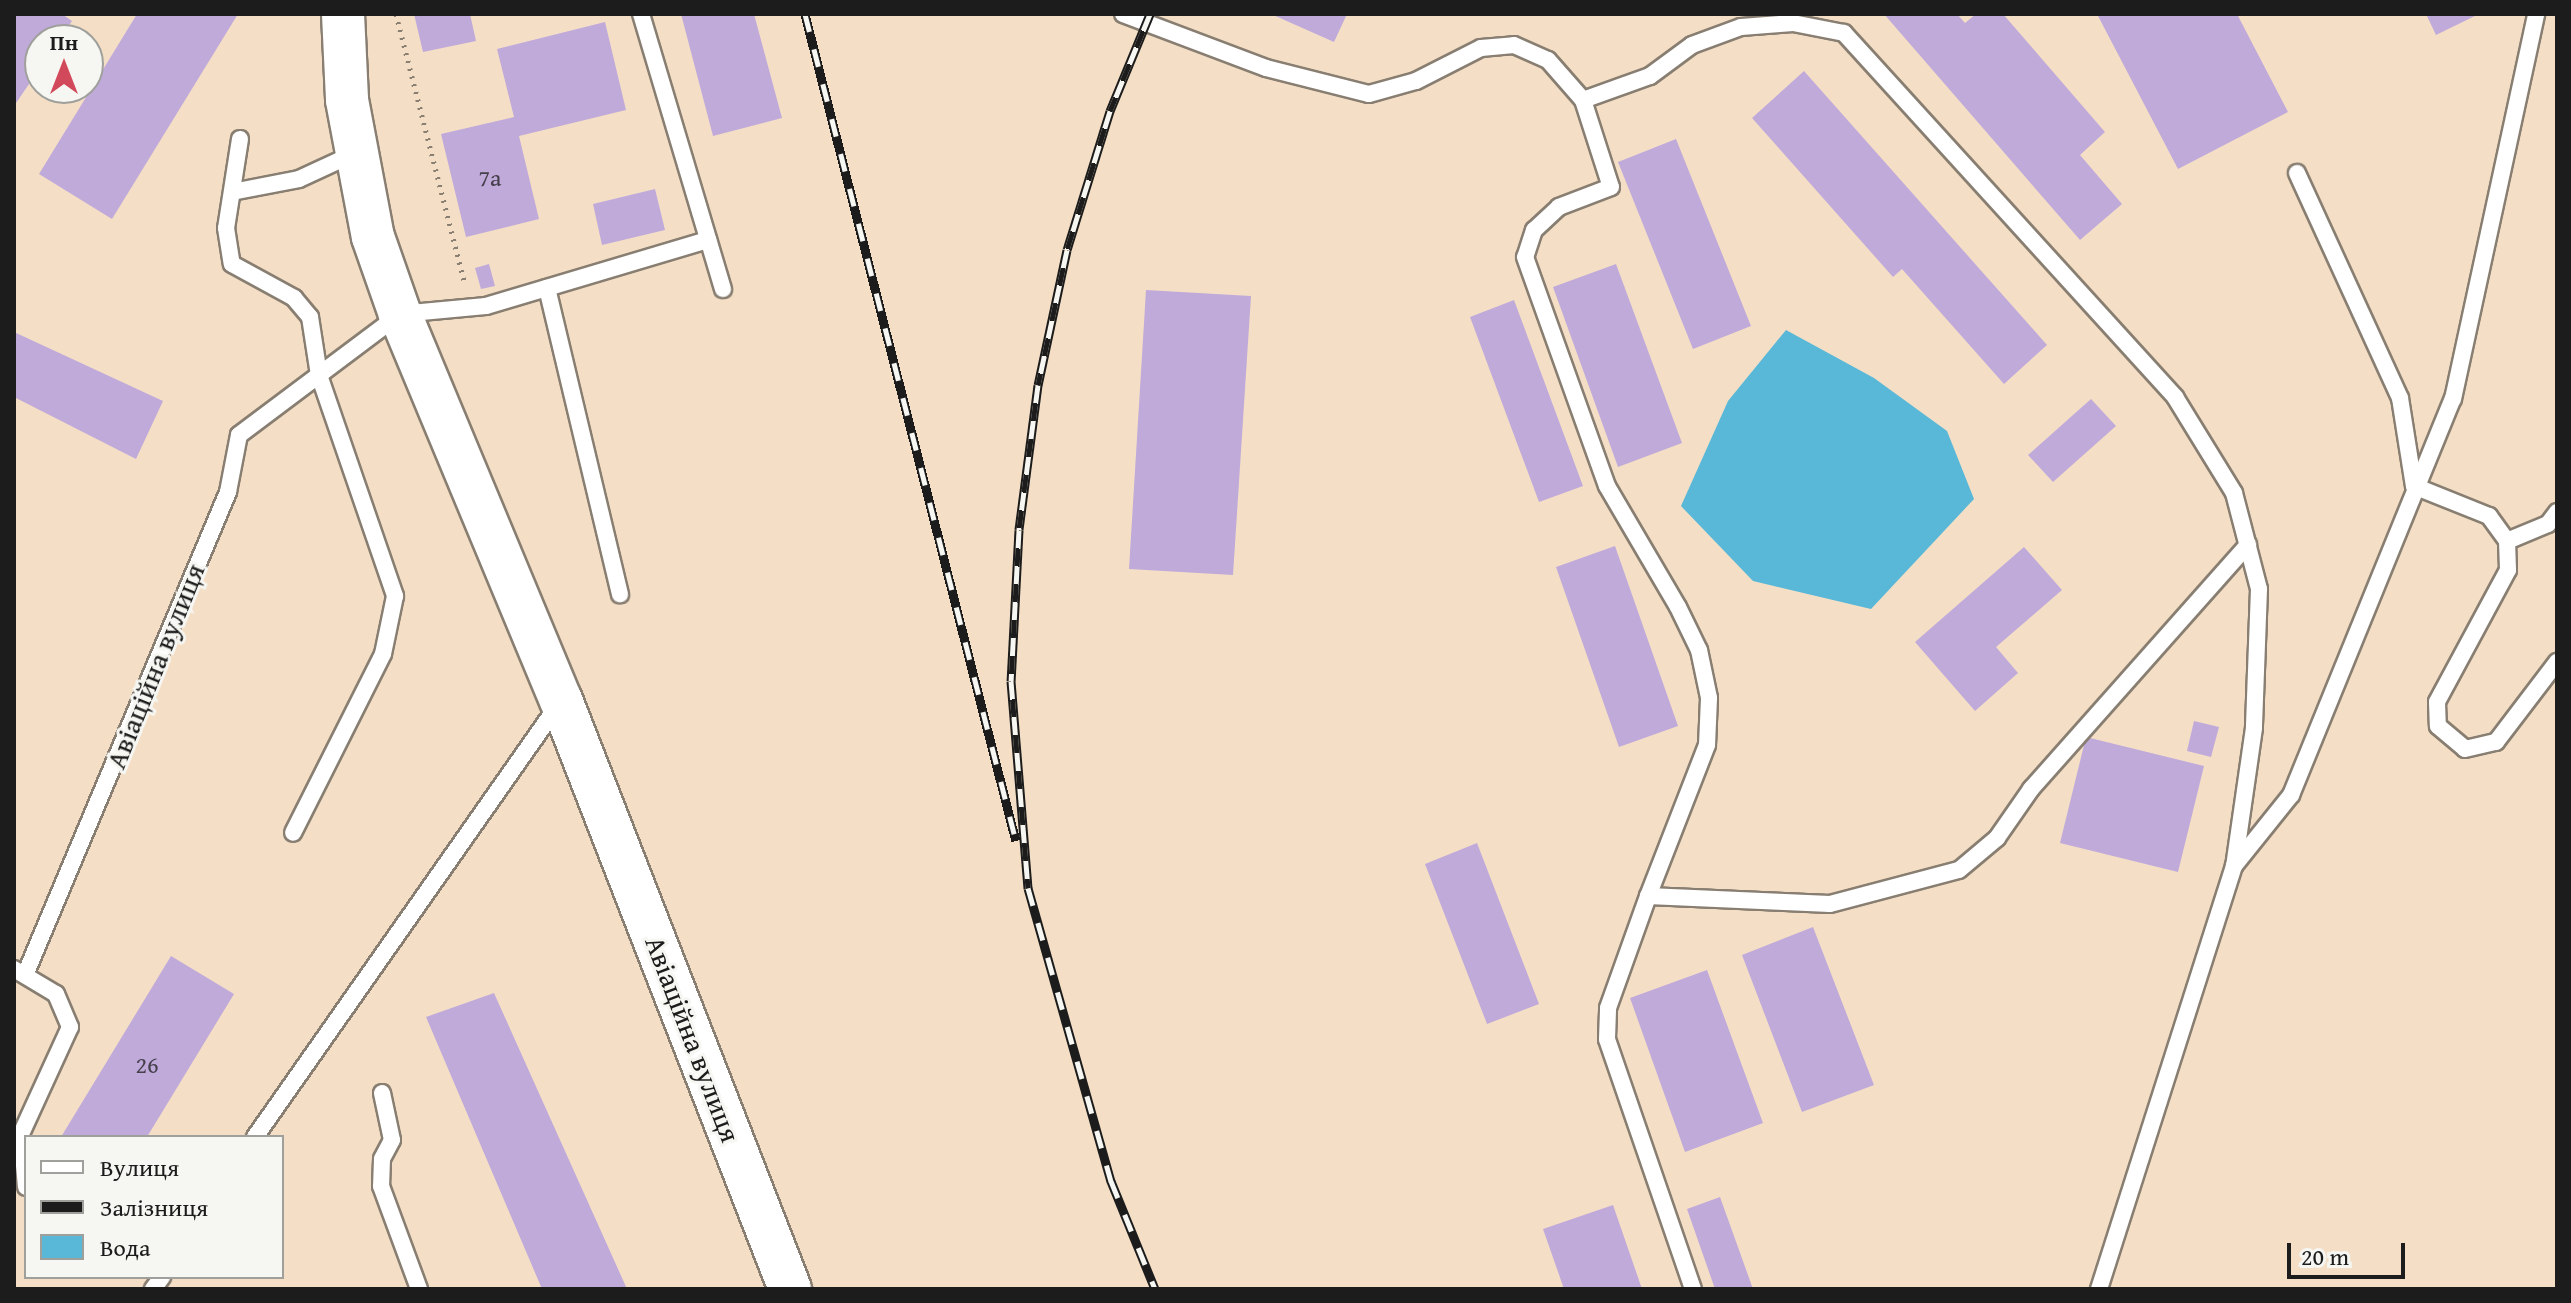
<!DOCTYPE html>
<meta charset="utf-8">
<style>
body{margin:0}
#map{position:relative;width:2571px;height:1303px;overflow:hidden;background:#f4dfc6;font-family:"Gentium Book Plus",serif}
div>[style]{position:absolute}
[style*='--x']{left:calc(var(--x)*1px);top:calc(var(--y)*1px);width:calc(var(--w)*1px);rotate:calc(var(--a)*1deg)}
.water>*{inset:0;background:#59b7d7}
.building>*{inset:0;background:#c0aada}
.path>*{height:5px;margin-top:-2.5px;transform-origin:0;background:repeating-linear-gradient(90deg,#887e71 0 2px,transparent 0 8px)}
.roads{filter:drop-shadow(2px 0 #887e71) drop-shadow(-2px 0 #887e71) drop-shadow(0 2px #887e71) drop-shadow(0 -2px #887e71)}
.service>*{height:16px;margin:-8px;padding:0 8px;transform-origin:8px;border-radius:8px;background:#fff}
.tertiary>*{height:42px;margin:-21px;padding:0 21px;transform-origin:21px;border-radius:21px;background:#fff}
.rail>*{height:9px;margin-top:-4.5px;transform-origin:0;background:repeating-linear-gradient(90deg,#f6f6f2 0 18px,#1c1c1c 0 36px);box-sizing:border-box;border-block:2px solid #1c1c1c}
span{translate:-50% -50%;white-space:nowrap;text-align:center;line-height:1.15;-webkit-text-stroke:6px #f6f6f2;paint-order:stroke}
.number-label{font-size:24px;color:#45404c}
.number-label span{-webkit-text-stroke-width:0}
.street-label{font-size:28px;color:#1c1c1c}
.frame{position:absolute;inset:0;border:16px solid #1c1c1c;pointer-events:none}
.legend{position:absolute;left:24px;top:1135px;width:260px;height:144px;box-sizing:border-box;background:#f6f6f2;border:2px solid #9f9f9c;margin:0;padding:10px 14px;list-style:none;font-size:24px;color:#1c1c1c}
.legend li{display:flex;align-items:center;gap:16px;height:40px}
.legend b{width:40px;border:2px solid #9f9f9c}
.north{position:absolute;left:24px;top:24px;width:80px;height:80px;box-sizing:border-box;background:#f6f6f2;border:2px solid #9f9f9c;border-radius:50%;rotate:0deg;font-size:22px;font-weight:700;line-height:32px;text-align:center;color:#1c1c1c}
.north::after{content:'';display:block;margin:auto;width:28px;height:36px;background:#d1495b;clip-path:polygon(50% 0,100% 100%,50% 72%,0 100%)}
.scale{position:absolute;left:2287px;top:1243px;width:118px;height:36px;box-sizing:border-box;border:4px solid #1c1c1c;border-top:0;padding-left:10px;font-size:24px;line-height:28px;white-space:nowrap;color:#1c1c1c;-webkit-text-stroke:6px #f6f6f2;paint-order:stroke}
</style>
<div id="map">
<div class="water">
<div style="clip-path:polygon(1786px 330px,1874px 378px,1947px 431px,1974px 499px,1871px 609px,1753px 581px,1681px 506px,1728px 401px)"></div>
</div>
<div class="building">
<div style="clip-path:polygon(14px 14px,62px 14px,72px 21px,59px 40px,40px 40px,40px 68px,14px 106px)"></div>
<div style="clip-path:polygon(137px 14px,238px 14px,112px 219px,39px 174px)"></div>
<div style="clip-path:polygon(414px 14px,470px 14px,476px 41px,423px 52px)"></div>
<div style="clip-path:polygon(681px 14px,754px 14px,782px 118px,713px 136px)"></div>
<div style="clip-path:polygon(1271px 14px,1347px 14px,1334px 42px)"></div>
<div style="clip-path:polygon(1884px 14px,1957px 14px,1965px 23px,1976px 14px,2003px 14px,2105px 132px,2080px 155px,2122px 204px,2080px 240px)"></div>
<div style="clip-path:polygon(2097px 14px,2237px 14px,2288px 112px,2178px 169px)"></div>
<div style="clip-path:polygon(2426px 14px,2479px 14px,2436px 35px)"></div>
<div style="clip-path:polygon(605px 22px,626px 110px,519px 136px,539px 219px,466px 237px,441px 134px,514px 117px,497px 49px)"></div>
<div style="clip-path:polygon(1804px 71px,2047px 345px,2004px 384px,1902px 269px,1893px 277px,1752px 118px)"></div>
<div style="clip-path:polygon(1676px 139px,1751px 326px,1693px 349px,1618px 162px)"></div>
<div style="clip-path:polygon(655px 189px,665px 230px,602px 245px,593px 204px)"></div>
<div style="clip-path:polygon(489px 264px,495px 286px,481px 289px,475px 268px)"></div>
<div style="clip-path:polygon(1616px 264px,1682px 443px,1618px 467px,1553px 287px)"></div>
<div style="clip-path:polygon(1146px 290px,1251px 296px,1233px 575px,1129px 569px)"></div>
<div style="clip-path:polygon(1514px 300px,1583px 486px,1539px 502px,1470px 317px)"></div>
<div style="clip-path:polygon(14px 332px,163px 401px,136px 459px,14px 397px)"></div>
<div style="clip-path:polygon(2091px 399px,2116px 426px,2053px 482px,2028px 455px)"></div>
<div style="clip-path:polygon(1615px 546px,1678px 726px,1619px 747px,1556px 567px)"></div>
<div style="clip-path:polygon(2024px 547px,2062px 590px,1996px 647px,2018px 673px,1975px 711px,1915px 642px)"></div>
<div style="clip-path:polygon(2194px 721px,2219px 727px,2211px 757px,2187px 751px)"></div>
<div style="clip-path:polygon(2086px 737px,2204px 766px,2178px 872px,2060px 843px)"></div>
<div style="clip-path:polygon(1477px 843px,1539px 1004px,1487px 1024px,1425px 864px)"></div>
<div style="clip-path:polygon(1813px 927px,1874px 1085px,1802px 1112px,1742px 955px)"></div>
<div style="clip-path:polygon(171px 956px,234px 994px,147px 1137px,61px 1137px)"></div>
<div style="clip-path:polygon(1707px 970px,1763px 1123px,1685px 1152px,1630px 998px)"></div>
<div style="clip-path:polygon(494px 993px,627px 1289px,542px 1289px,426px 1017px)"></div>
<div style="clip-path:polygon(1720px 1197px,1753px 1289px,1715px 1289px,1687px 1209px)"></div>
<div style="clip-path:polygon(1613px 1205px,1642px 1289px,1564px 1289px,1543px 1229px)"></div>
</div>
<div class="path">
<div style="--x:396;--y:14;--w:275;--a:75.7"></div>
</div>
<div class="roads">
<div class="service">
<div style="--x:641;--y:14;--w:287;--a:73.4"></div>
<div style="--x:1123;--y:14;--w:153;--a:20.7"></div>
<div style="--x:1266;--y:68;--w:106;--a:14.2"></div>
<div style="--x:1369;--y:94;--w:49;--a:-15.5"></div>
<div style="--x:1416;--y:81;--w:73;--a:-26.9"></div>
<div style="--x:1481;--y:48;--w:33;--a:-5"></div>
<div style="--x:1514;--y:45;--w:37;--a:24"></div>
<div style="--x:1548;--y:60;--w:53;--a:48.8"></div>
<div style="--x:1583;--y:100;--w:71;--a:-19.7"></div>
<div style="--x:1650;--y:76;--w:52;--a:-36.4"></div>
<div style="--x:1692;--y:45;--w:52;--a:-20.2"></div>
<div style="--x:1741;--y:27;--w:52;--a:-4.4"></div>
<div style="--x:1793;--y:23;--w:52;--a:11.1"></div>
<div style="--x:1844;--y:33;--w:492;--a:47.7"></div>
<div style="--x:2175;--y:397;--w:113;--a:58.4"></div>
<div style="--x:2234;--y:493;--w:99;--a:75.4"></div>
<div style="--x:2259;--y:589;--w:139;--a:92.1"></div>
<div style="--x:2254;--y:728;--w:139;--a:98.2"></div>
<div style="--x:2234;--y:866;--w:444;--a:107.7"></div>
<div style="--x:1583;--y:100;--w:91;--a:72.2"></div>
<div style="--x:1611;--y:187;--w:56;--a:159"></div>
<div style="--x:1559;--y:207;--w:34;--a:137"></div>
<div style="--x:1534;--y:230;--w:28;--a:108"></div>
<div style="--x:1525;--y:257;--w:243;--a:70.3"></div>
<div style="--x:1607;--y:486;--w:140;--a:59.6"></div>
<div style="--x:1678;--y:607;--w:48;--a:64"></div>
<div style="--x:1699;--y:650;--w:49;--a:78.2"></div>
<div style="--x:1709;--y:698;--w:47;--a:92.4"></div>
<div style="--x:1707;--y:745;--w:162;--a:111.3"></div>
<div style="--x:240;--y:139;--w:90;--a:98.9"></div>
<div style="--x:226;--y:228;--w:36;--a:81"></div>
<div style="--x:232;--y:264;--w:71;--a:28.7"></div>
<div style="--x:294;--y:298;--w:25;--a:50"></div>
<div style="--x:310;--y:317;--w:59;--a:81.2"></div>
<div style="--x:319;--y:375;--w:234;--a:71"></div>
<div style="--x:395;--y:596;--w:59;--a:101.7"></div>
<div style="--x:383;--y:654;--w:200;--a:116.7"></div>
<div style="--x:2297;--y:173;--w:247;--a:65.4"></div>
<div style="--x:2400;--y:398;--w:89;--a:81"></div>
<div style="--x:2414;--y:486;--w:81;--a:21.8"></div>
<div style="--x:2489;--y:516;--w:31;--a:54"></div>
<div style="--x:2507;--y:541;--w:29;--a:88"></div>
<div style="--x:2508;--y:570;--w:150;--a:118.3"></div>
<div style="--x:2437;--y:702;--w:24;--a:88"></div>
<div style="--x:2438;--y:726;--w:35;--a:40"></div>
<div style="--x:2465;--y:749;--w:32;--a:-13"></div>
<div style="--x:2496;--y:742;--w:101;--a:-52.7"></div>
<div style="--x:232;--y:192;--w:68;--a:-11"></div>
<div style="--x:299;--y:179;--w:62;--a:-24.9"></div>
<div style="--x:547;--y:288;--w:315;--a:76.6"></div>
<div style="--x:2507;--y:541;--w:44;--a:-22.5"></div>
<div style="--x:2548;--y:524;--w:15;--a:-53"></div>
<div style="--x:2234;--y:866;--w:91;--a:-51.2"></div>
<div style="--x:2291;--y:795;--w:428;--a:-67.8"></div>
<div style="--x:2453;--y:399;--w:394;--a:-77.8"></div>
<div style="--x:14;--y:969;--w:49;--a:30.8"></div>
<div style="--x:56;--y:994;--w:36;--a:67"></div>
<div style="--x:70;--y:1027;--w:118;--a:114.6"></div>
<div style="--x:21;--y:1134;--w:53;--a:84.6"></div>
<div style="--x:25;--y:975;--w:524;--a:-67.2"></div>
<div style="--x:228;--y:492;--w:58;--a:-79.1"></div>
<div style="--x:239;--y:435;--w:201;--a:-36.9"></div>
<div style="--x:400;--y:314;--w:86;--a:-5.3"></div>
<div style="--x:486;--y:306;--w:232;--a:-16.6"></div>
<div style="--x:382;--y:1093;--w:48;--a:78"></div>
<div style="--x:392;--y:1140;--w:21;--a:118"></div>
<div style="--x:382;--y:1159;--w:27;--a:92"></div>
<div style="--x:381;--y:1186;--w:110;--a:69.7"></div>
<div style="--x:255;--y:1137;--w:528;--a:-54.95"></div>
<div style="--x:153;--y:1289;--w:15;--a:-53"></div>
<div style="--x:1693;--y:1289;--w:264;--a:-109"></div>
<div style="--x:1607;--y:1039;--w:31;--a:-88"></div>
<div style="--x:1608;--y:1008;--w:119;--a:-70.3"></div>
<div style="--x:1648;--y:896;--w:182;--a:2.5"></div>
<div style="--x:1830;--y:904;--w:133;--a:-14.8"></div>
<div style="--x:1959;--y:870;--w:50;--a:-40.1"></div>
<div style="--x:1997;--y:838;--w:60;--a:-55.2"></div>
<div style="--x:2031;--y:789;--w:327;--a:-48.4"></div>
</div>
<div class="tertiary">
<div style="--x:343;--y:14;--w:86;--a:87.3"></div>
<div style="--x:347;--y:100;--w:139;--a:79.3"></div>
<div style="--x:373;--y:237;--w:82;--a:70.7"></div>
<div style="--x:400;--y:314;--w:418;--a:67.4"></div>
<div style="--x:561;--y:700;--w:632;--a:68.75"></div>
</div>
</div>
<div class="rail">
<div style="--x:805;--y:14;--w:853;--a:75.69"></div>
<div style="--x:1150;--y:14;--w:105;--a:112.4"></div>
<div style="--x:1110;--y:111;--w:145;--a:107.2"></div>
<div style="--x:1067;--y:250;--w:138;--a:102.1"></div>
<div style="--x:1038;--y:385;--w:146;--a:97.5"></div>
<div style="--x:1019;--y:530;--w:151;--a:93"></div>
<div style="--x:1011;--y:681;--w:208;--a:85.3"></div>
<div style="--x:1028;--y:888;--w:305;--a:74.2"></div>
<div style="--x:1111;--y:1181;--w:117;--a:67.8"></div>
</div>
<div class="number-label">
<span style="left:490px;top:178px">7а</span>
<span style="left:147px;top:1065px">26</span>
</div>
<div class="street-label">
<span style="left:155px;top:666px;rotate:-68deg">Авіаційна вулиця</span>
<span style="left:693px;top:1039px;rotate:69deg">Авіаційна вулиця</span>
</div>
<div class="frame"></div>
<ul class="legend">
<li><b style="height:10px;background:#fff"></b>Вулиця</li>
<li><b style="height:10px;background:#1c1c1c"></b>Залізниця</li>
<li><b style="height:22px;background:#59b7d7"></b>Вода</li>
</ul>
<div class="north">Пн</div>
<div class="scale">20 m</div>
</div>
